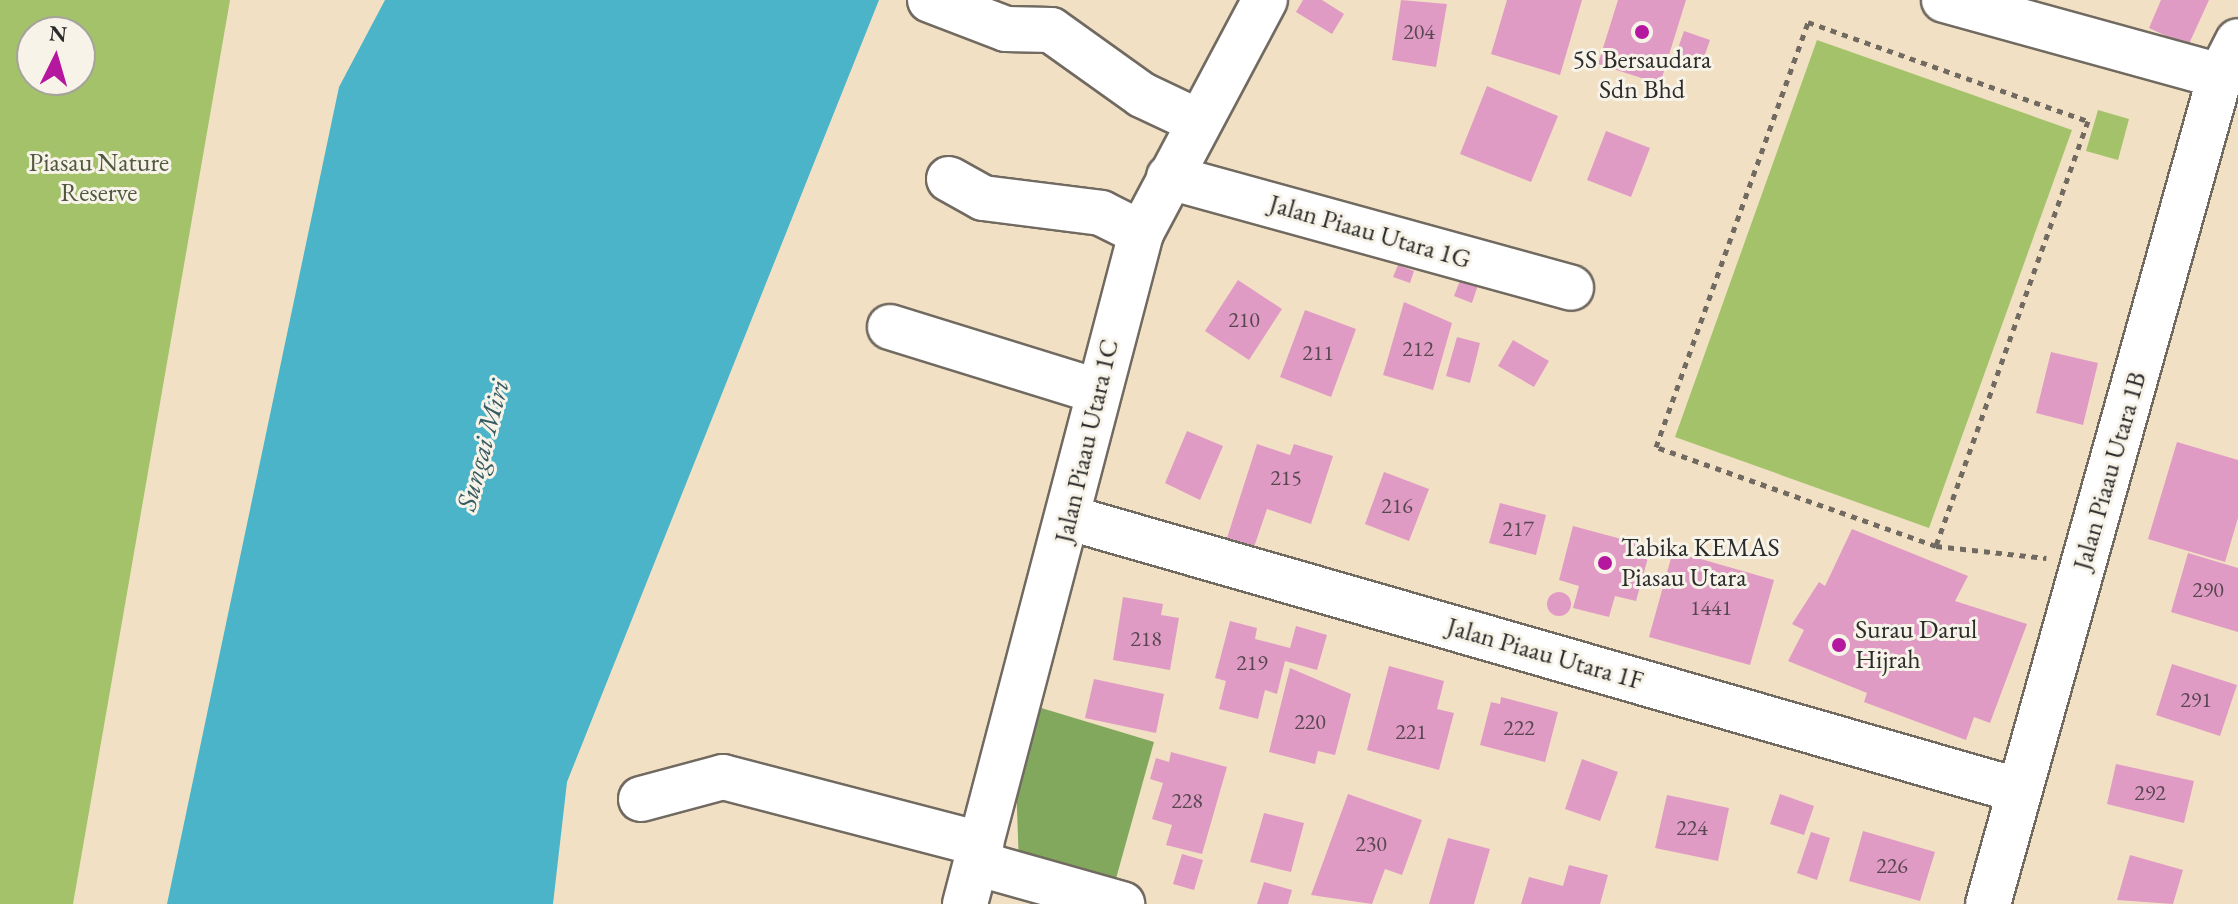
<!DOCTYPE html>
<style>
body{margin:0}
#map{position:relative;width:2238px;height:904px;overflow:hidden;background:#f2e0c4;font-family:"EB Garamond",serif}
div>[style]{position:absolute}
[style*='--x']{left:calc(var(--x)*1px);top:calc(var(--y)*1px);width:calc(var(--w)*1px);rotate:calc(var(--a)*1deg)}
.green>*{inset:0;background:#a3c26a}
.forest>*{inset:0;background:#82a85e}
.water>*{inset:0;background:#4bb4c9}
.building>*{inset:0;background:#e09bc4}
.round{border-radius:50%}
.path>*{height:5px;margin-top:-2.5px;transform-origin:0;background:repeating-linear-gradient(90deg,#716a61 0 6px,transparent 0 12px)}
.roads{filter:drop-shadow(2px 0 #716a61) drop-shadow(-2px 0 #716a61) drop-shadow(0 2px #716a61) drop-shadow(0 -2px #716a61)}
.minor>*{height:44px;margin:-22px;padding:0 22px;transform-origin:22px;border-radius:22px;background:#fff}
.dots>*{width:22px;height:22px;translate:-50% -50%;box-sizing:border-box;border:4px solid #f7f3e8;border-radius:50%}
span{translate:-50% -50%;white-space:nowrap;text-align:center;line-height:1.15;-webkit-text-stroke:6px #f7f3e8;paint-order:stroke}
.number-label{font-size:22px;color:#584751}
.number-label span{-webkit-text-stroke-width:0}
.poi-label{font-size:26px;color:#2b2b2b}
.left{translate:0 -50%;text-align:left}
.park-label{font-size:26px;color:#4f583e}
.street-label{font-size:26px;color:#2b2b2b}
.water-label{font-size:28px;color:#365b62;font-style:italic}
.north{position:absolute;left:16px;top:16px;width:80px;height:80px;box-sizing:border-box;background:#f7f3e8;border:2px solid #a5a39c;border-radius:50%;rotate:5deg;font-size:22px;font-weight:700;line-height:32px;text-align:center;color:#2b2b2b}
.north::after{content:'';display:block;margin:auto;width:28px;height:36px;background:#b5179e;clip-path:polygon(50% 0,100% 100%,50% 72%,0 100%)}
</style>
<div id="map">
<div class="green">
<div style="clip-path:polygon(evenodd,0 0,230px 0,73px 904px,0 904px,0 0,32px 32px,80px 32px,80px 80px,32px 80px,32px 32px)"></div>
<div style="clip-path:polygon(1817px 40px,2072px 130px,1929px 528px,1675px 437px)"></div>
<div style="clip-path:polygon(2098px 110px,2129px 119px,2118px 160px,2086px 151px)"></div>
</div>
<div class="forest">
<div style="clip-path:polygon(1038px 707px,1154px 742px,1112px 893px,1019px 866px,1016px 780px)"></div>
</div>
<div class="water">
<div style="clip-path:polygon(385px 0,879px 0,567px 782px,553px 904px,167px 904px,339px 87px)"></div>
</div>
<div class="building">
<div style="clip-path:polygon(1303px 0,1322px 0,1344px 14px,1332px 34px,1296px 12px)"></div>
<div style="clip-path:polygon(1401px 0,1447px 4px,1436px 67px,1392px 60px)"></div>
<div style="clip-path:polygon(1507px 0,1582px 0,1560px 75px,1491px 54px)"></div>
<div style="clip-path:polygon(1618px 0,1686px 0,1660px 84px,1598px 64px)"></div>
<div style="clip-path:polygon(2161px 0,2209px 0,2188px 46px,2149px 28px)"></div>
<div style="clip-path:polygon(1684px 31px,1710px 40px,1702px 63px,1676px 54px)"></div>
<div style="clip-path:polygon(1487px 86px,1558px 116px,1531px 182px,1460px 154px)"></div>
<div style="clip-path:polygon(1606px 131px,1650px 148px,1631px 197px,1587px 180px)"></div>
<div style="clip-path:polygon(1398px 265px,1414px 271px,1410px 283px,1393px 277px)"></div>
<div style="clip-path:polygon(1461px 278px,1478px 285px,1472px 303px,1454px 296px)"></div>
<div style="clip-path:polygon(1238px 280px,1282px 309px,1249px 360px,1205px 331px)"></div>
<div style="clip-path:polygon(1404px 302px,1452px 323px,1433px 390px,1383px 375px)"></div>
<div style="clip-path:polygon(1305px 310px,1356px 329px,1331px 397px,1280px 377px)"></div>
<div style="clip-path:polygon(1457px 337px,1480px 343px,1470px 383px,1446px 376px)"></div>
<div style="clip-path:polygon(1513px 340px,1549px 361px,1534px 387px,1498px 366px)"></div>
<div style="clip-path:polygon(2051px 352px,2098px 363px,2083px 425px,2036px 413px)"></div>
<div style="clip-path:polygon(1187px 431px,1223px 446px,1200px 500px,1165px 483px)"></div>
<div style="clip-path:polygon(2177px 442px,2238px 460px,2238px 518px,2225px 562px,2148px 539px)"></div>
<div style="clip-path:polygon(1257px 444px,1290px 455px,1294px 444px,1333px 456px,1311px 524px,1267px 509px,1254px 547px,1227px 538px)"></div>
<div style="clip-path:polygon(1384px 472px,1429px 489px,1409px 541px,1365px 524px)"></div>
<div style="clip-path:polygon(1500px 503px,1546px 515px,1536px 555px,1489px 543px)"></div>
<div style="clip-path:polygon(1573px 526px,1651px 547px,1636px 601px,1615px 596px,1609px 617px,1573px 608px,1579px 586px,1559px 580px)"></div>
<div style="clip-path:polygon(1852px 529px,1968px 576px,1955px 601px,2027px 624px,1990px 723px,1974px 717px,1966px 740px,1864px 702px,1867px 693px,1788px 661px,1804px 630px,1792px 624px,1819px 582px,1825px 586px)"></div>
<div style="clip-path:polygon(1673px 551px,1774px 580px,1750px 665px,1649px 637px)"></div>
<div style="clip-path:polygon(2188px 553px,2238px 568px,2238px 632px,2171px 612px)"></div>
<div class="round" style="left:1547px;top:592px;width:24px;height:24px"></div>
<div style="clip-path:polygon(1123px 597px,1163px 604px,1161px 615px,1179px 618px,1170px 670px,1113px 660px)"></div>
<div style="clip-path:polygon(1230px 621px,1257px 628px,1255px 639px,1290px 648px,1296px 626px,1327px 635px,1317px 670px,1285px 661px,1277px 694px,1265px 690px,1258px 719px,1219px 709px,1226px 681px,1215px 678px)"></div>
<div style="clip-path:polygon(2172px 664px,2237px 685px,2220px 736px,2156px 715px)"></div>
<div style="clip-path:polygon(1389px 666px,1444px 681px,1437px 709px,1454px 713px,1439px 770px,1367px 750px)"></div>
<div style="clip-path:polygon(1290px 668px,1351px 694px,1335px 755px,1318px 751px,1315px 764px,1269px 752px)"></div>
<div style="clip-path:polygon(1094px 679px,1164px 694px,1156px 733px,1085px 718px)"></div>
<div style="clip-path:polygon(1501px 697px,1558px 712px,1545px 762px,1480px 745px,1491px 702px,1500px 704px)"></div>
<div style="clip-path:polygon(1171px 752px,1227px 767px,1202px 854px,1166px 845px,1172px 825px,1152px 819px,1163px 783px,1150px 779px,1156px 758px,1169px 762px)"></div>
<div style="clip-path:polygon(1582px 759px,1618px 772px,1600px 821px,1565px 809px)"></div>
<div style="clip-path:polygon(2116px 764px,2194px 781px,2184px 823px,2107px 804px)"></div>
<div style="clip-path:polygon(1348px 794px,1422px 820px,1402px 875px,1385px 869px,1372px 904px,1311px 895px)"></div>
<div style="clip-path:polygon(1780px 794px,1814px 806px,1804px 835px,1770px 824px)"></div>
<div style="clip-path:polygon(1667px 795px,1729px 808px,1718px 861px,1655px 848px)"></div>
<div style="clip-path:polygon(1264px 813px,1304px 823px,1291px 872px,1250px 862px)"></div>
<div style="clip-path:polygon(1863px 831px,1935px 852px,1920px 901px,1849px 881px)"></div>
<div style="clip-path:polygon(1811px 832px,1830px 838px,1817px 880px,1797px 873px)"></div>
<div style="clip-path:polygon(1448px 838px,1490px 849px,1474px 904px,1429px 904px)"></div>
<div style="clip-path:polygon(1182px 854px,1203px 860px,1194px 890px,1173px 884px)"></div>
<div style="clip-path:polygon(2130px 855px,2183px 870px,2173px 904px,2117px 900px)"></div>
<div style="clip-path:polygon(1569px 865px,1608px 875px,1600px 904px,1521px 904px,1529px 877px,1563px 886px)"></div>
<div style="clip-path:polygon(1264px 882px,1292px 890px,1288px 904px,1257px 904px)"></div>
</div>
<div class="path">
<div style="--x:1808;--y:22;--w:297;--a:19.5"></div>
<div style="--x:2088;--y:121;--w:451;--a:109.7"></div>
<div style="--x:1936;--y:546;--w:297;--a:-160.5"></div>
<div style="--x:1656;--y:447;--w:451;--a:-70.3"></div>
<div style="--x:1936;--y:546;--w:111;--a:6.2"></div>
</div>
<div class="roads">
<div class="minor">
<div style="--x:930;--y:0;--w:81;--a:20.9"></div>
<div style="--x:1006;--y:29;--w:45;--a:1.3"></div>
<div style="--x:1051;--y:30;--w:112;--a:35.5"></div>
<div style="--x:1142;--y:95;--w:63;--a:25.3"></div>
<div style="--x:1944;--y:0;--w:286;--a:15.4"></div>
<div style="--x:1169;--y:177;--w:417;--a:15.4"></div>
<div style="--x:949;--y:179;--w:39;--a:29"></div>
<div style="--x:983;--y:198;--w:119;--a:7.2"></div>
<div style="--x:1101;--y:213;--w:45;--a:26.6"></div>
<div style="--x:890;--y:327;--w:217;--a:17.2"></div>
<div style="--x:1070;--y:518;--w:988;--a:16.03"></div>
<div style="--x:641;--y:799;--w:85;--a:-15"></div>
<div style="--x:723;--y:777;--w:267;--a:14.6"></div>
<div style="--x:976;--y:863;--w:152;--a:15.7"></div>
<div style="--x:965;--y:904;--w:694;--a:-75.3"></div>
<div style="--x:1141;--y:233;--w:264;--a:-62"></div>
<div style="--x:1988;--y:904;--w:860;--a:-74.35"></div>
<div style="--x:2220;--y:76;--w:39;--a:-63"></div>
</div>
</div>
<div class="dots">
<div style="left:1642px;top:32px;background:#b5179e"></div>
<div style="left:1605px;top:563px;background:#b5179e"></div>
<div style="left:1839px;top:645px;background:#b5179e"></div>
</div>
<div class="number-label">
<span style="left:1419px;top:32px">204</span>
<span style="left:1244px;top:320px">210</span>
<span style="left:1418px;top:349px">212</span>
<span style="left:1318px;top:353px">211</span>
<span style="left:1286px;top:478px">215</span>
<span style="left:1397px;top:506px">216</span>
<span style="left:1518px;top:529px">217</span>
<span style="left:2208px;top:590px">290</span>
<span style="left:1711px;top:608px">1441</span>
<span style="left:1146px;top:639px">218</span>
<span style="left:1252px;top:663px">219</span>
<span style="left:2196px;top:700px">291</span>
<span style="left:1310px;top:722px">220</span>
<span style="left:1519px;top:728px">222</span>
<span style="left:1411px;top:732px">221</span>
<span style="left:2150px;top:793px">292</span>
<span style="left:1187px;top:801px">228</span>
<span style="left:1692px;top:828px">224</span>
<span style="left:1371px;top:844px">230</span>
<span style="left:1892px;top:866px">226</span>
</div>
<div class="poi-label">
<span style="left:1642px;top:75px">5S Bersaudara<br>Sdn Bhd</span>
<span class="left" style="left:1621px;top:563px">Tabika KEMAS<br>Piasau Utara</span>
<span class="left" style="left:1855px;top:645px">Surau Darul<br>Hijrah</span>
</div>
<div class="park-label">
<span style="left:99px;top:178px">Piasau Nature<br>Reserve</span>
</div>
<div class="street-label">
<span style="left:1370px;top:232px;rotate:16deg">Jalan Piaau Utara 1G</span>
<span style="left:1087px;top:441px;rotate:-77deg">Jalan Piaau Utara 1C</span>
<span style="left:2110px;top:471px;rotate:-74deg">Jalan Piaau Utara 1B</span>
<span style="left:1545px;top:654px;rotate:16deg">Jalan Piaau Utara 1F</span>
</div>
<div class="water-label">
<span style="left:482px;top:445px;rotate:-75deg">Sungai Miri</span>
</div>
<div class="north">N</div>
</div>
